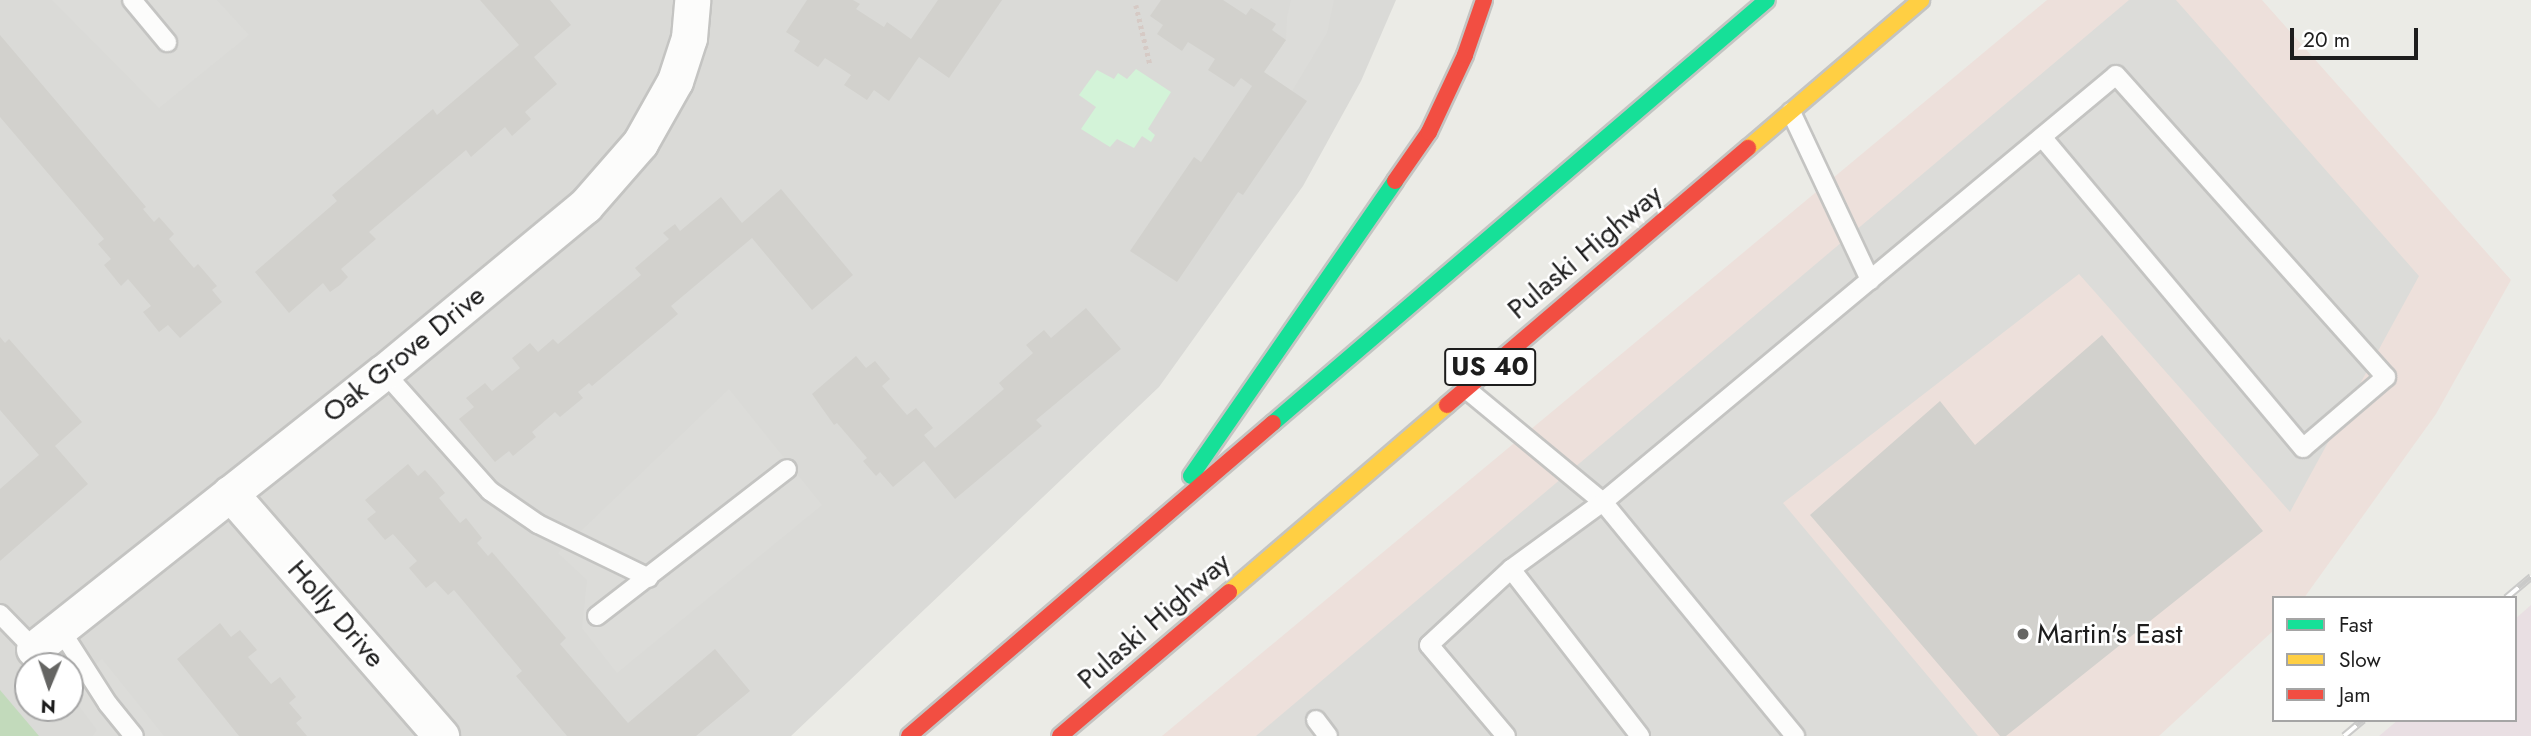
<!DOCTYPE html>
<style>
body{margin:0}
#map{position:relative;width:2531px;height:736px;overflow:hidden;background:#ebebe6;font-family:Jost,sans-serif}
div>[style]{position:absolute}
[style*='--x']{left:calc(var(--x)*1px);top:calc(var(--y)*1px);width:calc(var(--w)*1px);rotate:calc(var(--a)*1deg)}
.residential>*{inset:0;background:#dadad7}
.commercial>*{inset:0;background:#ede0db}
.industrial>*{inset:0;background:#e9dfe3}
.forest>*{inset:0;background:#c2dabb}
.park>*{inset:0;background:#d3f3d8}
.parking>*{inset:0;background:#dcdcd9}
.building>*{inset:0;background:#d2d1cd}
.path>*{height:4.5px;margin-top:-2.25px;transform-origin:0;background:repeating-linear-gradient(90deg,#d6cac5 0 3.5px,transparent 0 7px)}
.roads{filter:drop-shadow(2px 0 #c4c4c2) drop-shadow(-2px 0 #c4c4c2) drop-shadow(0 2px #c4c4c2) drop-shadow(0 -2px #c4c4c2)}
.lane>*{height:18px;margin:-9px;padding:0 9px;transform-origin:9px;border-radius:9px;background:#fcfcfb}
.street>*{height:35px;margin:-17.5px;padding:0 17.5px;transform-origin:17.5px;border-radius:17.5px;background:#fcfcfb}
.fast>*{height:16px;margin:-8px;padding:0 8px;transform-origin:8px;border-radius:8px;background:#16e098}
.slow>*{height:16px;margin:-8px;padding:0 8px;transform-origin:8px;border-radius:8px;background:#ffcf43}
.jam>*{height:16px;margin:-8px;padding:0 8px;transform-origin:8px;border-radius:8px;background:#f24e42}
.rail>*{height:8px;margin-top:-4px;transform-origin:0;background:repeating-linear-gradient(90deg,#fff 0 16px,#cacac9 0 32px);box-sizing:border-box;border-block:2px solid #cacac9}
.dots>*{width:19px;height:19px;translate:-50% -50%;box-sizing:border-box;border:4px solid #fff;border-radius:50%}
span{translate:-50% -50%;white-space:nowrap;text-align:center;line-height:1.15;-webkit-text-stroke:5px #fff;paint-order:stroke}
.shield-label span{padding:2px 5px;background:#fff;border:2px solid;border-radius:5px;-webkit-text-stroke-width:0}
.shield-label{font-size:26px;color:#1d1d1d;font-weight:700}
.street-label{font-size:28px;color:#1d1d1d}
.poi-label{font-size:28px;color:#1d1d1d}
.left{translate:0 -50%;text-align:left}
.legend{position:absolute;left:2272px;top:596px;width:245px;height:126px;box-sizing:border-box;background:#fff;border:2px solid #a5a5a5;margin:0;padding:9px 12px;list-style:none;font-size:21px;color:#1d1d1d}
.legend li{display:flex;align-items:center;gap:14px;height:35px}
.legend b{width:35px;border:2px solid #a5a5a5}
.north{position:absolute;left:14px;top:652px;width:70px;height:70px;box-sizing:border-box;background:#fff;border:2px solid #a5a5a5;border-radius:50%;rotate:182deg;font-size:19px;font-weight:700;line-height:28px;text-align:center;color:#1d1d1d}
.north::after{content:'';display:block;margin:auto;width:24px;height:32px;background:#656563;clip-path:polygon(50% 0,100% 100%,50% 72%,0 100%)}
.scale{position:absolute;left:2290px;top:28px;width:128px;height:32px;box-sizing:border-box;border:4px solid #1d1d1d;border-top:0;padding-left:9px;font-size:21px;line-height:24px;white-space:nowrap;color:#1d1d1d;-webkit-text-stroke:5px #fff;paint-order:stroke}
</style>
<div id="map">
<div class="residential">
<div style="clip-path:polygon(evenodd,0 0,1396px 0,1361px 81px,1303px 186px,1159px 387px,791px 736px,38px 736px,0 691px,0 0,28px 666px,70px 666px,70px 708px,28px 708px,28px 666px)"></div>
</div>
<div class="commercial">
<div style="clip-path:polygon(2047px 0,2262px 0,2511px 280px,2436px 414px,2304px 598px,2274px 598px,2274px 630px,2159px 736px,1162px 736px)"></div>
</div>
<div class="industrial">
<div style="clip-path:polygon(2531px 605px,2531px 736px,2379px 736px,2398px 720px,2515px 720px,2515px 619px)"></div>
</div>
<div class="forest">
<div style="clip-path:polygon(0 690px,39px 736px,0 736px)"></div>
</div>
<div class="park">
<div style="clip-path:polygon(1136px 69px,1171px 92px,1148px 129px,1155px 135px,1151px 142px,1142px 136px,1134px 148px,1117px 139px,1110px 147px,1081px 129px,1096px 107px,1079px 95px,1097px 70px,1114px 79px,1118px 73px,1127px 79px)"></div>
</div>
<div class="parking">
<div style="clip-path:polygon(52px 0,217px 0,249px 35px,159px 108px)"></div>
<div style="clip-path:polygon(1291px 0,1334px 0,1327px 33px,1292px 91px,1264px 72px,1286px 40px,1287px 17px)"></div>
<div style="clip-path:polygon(2129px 0,2176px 0,2419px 276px,2290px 512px,2079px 274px,1783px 503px,1978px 736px,1256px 736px)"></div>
<div style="clip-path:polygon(729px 389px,822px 505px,617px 673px,582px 628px,587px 580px,558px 553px)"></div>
<div style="clip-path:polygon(102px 659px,164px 736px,93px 736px,97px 730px,70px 694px,70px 687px)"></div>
</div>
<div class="building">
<div style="clip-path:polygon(480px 0,550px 0,571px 25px,534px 57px,557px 84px,525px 112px,531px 119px,512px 136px,505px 127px,471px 157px,466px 150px,369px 232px,376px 239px,341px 269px,348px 277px,340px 285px,330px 292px,323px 283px,289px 313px,255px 272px,337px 201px,332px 195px,433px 109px,437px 115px,519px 45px)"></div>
<div style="clip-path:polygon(807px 0,853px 0,860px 4px,856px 9px,884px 27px,887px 22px,911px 39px,938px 0,1002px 0,949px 78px,919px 57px,889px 101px,874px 90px,867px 100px,844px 85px,851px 75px,825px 58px,818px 67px,794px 51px,800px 41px,786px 32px)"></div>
<div style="clip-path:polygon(1161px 0,1223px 0,1246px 15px,1251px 8px,1276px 24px,1272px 30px,1286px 40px,1264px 72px,1307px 101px,1243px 195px,1238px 192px,1177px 282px,1130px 251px,1194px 157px,1201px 162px,1252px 86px,1241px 78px,1234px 87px,1208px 70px,1215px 59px,1188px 42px,1182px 51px,1157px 34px,1163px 25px,1150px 16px)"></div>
<div style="clip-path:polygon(0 35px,146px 207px,143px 209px,154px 222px,159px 217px,174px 234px,169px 239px,194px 268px,198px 264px,217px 286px,212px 290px,222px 302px,180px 338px,168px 325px,159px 332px,143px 312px,151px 306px,128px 279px,121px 286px,104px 265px,111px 259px,98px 244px,104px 239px,0 117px)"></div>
<div style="clip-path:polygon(781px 189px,853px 275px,812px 310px,752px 238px,671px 306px,678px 314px,592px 386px,589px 383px,578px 392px,583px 398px,560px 417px,555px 412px,532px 432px,536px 437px,513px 456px,509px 451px,495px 462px,459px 419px,474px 407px,466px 398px,475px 391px,485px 383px,492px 391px,520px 368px,512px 358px,530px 343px,538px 352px,553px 339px,558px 344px,641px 275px,635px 268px,669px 239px,663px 233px,675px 224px,680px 231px,721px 197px,742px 223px)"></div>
<div style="clip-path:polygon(1086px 308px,1121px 349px,1036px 420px,1042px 426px,955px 499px,924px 461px,893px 487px,880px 472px,876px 476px,863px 461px,867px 458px,837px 423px,834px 425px,812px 394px,856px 356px,866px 368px,875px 361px,890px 379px,882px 386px,907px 415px,916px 408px,933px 428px,924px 435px,935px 448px,1004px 389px,999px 383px,1033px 353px,1026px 345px,1044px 330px,1051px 338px)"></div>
<div style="clip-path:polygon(2102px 335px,2263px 531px,2006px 736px,2000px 736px,1810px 515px,1940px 401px,1975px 445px)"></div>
<div style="clip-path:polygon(0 337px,5px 343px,9px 339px,82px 422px,55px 446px,88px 484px,0 561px,0 489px,39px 455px,0 410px)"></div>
<div style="clip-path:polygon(408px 464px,418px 476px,425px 470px,435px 481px,445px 493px,439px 498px,460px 523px,466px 518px,482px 538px,477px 543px,488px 556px,492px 552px,566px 638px,560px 644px,628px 723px,715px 649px,750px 691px,696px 736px,567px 736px,516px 676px,522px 671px,454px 590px,448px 595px,435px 581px,426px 588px,409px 568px,417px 561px,393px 534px,385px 540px,367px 519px,376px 512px,365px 500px)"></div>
<div style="clip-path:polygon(220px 623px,231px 637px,240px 630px,257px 650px,248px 657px,271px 684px,280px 677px,296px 697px,289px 703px,302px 718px,296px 723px,307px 736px,239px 736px,177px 659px)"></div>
</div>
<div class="path">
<div style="--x:1136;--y:5;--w:61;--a:76.7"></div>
</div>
<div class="roads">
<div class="lane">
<div style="--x:132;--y:0;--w:55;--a:50.2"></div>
<div style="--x:1791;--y:112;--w:186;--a:64.8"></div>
<div style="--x:384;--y:372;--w:159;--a:48.3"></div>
<div style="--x:490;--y:491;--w:58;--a:34.5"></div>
<div style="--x:538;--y:524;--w:123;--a:25.9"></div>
<div style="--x:1465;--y:388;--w:179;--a:39.6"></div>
<div style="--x:1603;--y:502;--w:303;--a:50.6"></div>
<div style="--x:0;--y:614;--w:49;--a:45.8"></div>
<div style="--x:597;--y:616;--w:240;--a:-37.7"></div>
<div style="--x:60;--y:629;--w:89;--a:57.4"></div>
<div style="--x:108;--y:704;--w:41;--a:50.9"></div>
<div style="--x:1316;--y:720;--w:20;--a:53"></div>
<div style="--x:1506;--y:736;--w:119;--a:-130.2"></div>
<div style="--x:1429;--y:645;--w:112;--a:-42.8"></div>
<div style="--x:1640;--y:736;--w:211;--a:-127.7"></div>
<div style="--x:1511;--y:569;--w:114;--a:-36.1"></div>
<div style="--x:1603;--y:502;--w:667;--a:-39.77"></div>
<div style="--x:2116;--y:75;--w:405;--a:48.2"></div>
<div style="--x:2386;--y:377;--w:109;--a:139.5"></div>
<div style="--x:2303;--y:448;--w:406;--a:-130"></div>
</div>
<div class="street">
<div style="--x:230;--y:493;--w:322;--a:49"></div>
<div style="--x:34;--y:649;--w:446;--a:-38.4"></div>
<div style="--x:384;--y:372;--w:261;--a:-39.6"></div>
<div style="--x:585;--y:206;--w:84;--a:-48.9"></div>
<div style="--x:640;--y:143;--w:71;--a:-60.6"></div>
<div style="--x:675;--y:81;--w:45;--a:-72"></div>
<div style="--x:689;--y:38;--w:38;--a:-85"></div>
</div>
<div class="fast">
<div style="--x:1273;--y:423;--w:650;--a:-40.57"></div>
<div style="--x:1191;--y:476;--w:359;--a:-55.3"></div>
</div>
<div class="slow">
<div style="--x:1748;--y:148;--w:228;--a:-40.5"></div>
<div style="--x:1229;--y:592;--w:287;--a:-40.6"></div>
</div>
<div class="jam">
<div style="--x:1395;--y:181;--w:60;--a:-55.2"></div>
<div style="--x:1429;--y:132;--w:85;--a:-64.9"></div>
<div style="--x:1465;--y:55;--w:58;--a:-70.9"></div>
<div style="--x:1447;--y:405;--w:396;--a:-40.5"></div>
<div style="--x:909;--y:736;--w:480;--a:-40.7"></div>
<div style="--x:1060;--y:736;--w:222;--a:-40.4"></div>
</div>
</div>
<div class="rail">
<div style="--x:2506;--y:598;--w:33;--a:-40"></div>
<div style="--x:2344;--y:736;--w:25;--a:-40"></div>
</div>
<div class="dots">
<div style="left:2023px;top:634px;background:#656563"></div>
</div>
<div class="shield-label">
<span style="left:1490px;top:367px">US 40</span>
</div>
<div class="street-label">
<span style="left:1585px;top:252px;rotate:-40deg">Pulaski Highway</span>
<span style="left:404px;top:354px;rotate:-39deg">Oak Grove Drive</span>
<span style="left:336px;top:614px;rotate:49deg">Holly Drive</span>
<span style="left:1154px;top:621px;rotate:-41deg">Pulaski Highway</span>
</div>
<div class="poi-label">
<span class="left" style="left:2037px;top:634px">Martin's East</span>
</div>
<ul class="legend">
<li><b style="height:9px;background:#16e098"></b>Fast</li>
<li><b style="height:9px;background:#ffcf43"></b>Slow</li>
<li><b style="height:9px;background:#f24e42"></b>Jam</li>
</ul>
<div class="north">N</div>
<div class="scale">20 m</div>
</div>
